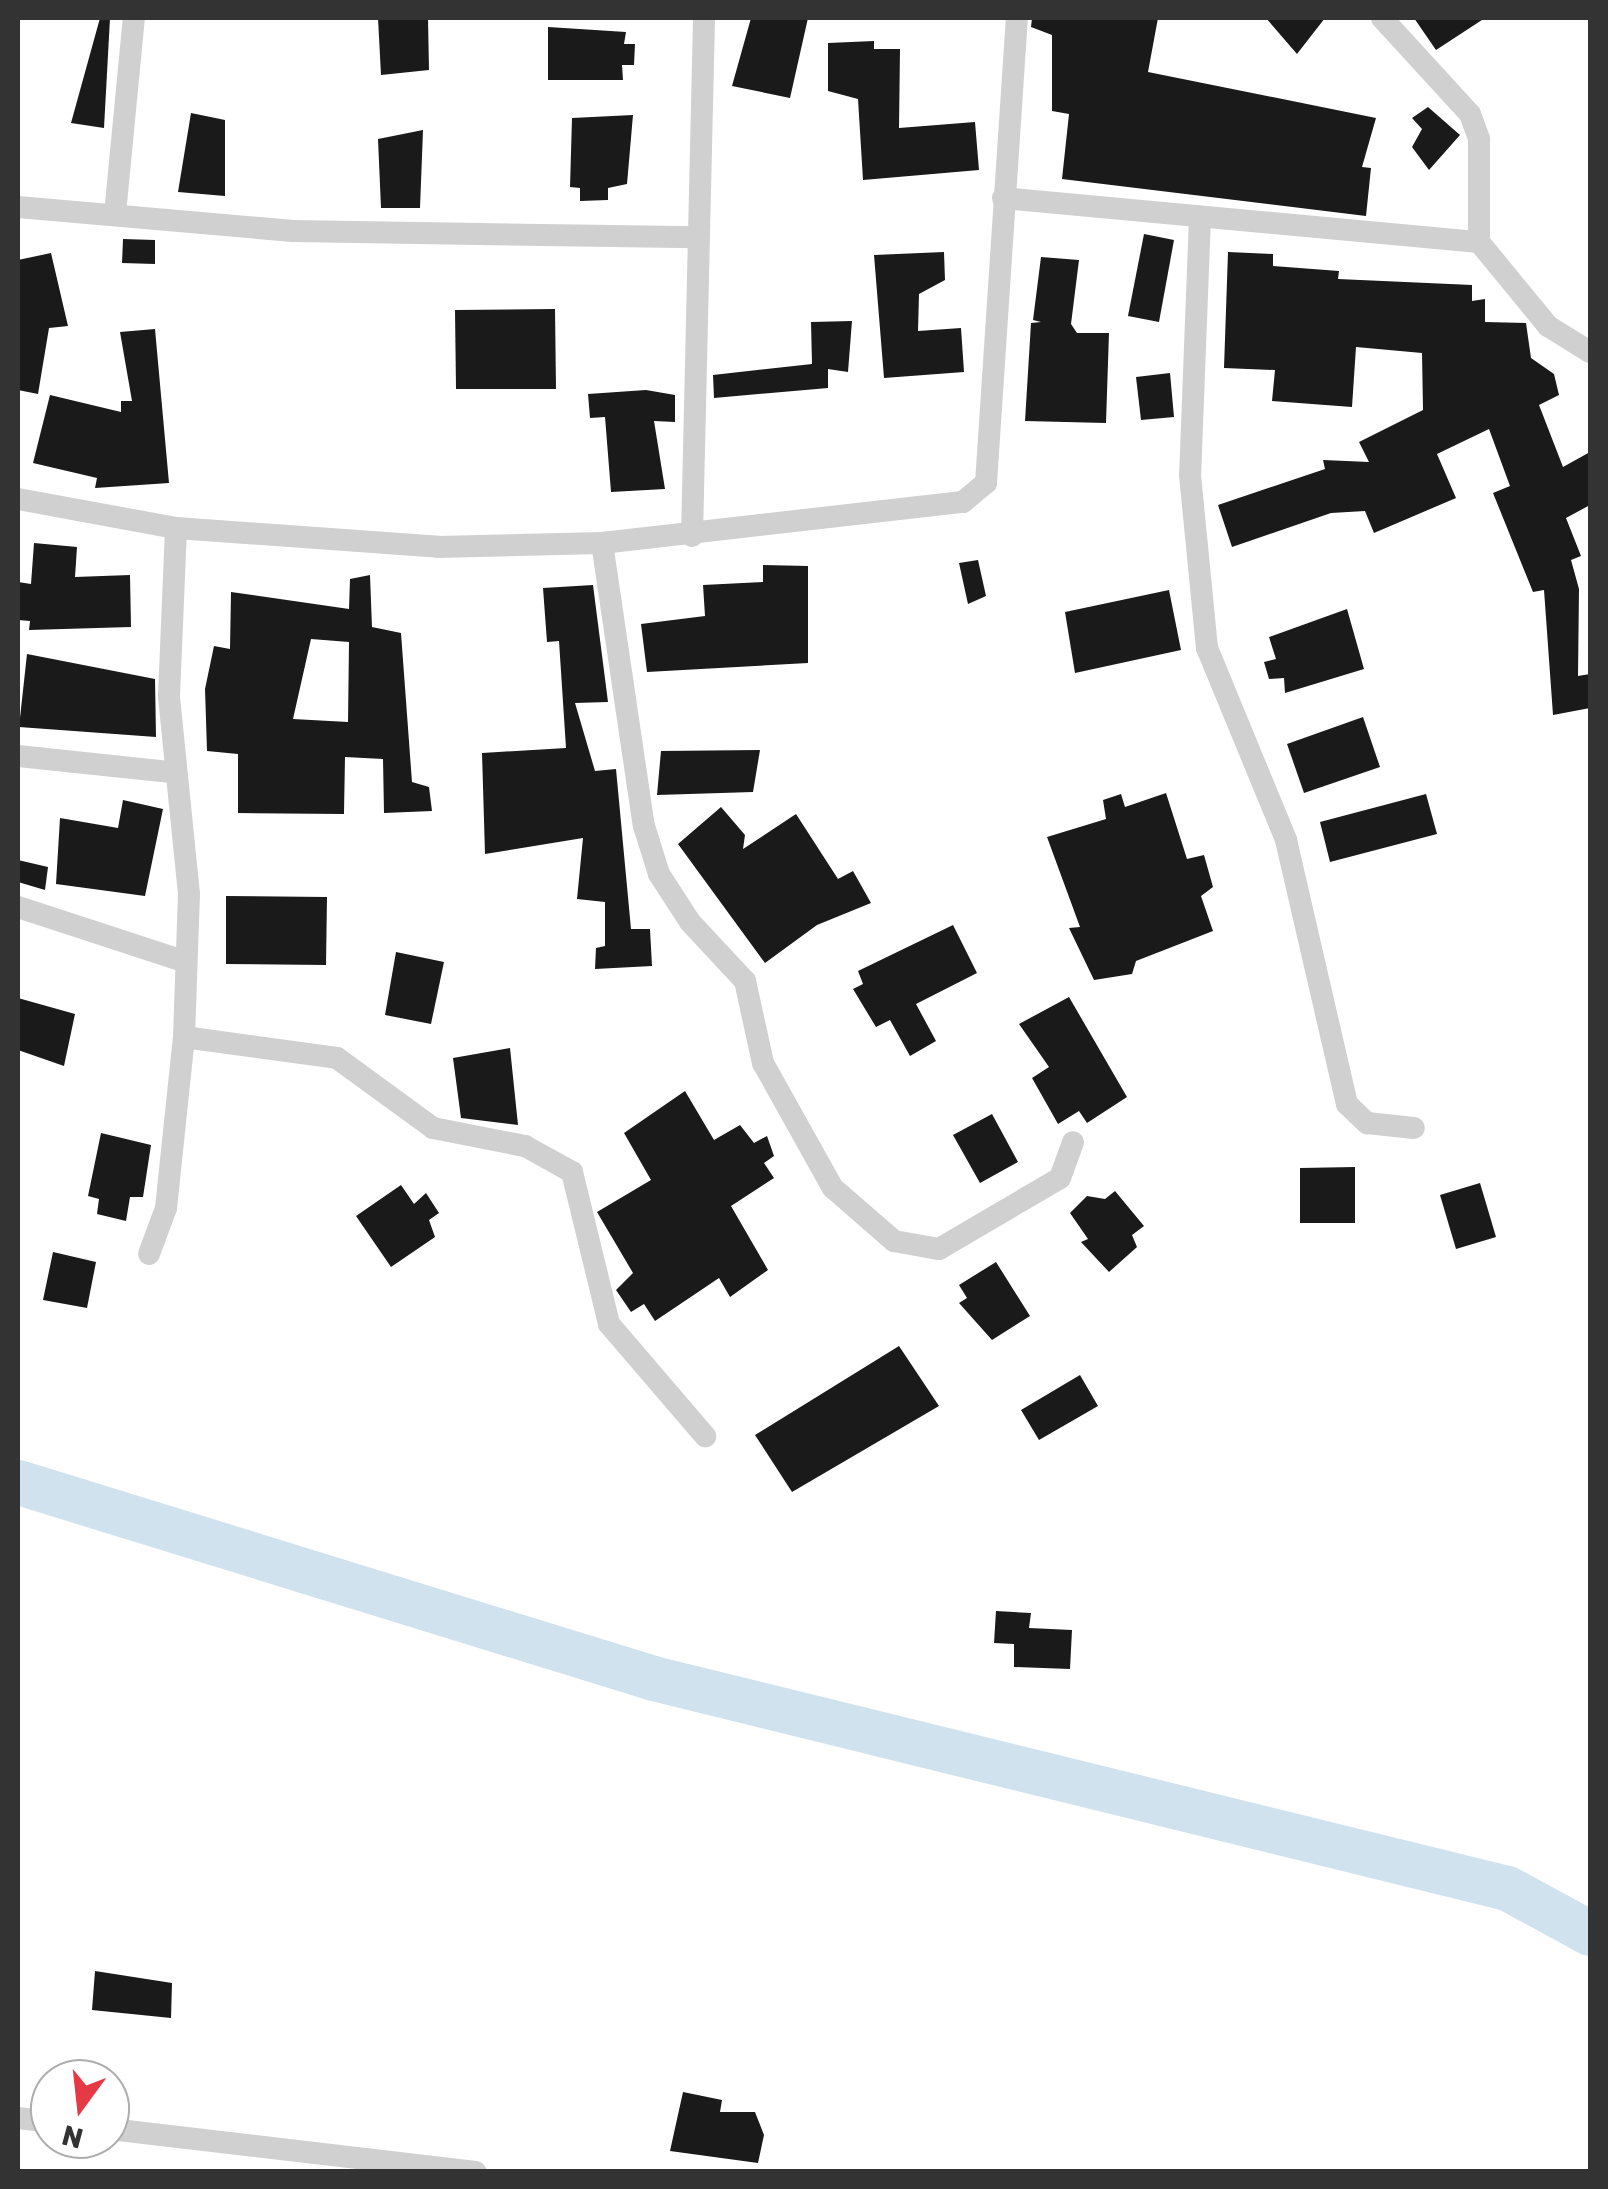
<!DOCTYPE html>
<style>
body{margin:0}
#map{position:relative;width:1608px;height:2189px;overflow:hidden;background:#fff;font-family:Rubik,sans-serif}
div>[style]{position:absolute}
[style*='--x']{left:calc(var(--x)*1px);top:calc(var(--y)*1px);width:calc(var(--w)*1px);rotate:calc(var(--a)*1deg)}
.river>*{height:45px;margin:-22.5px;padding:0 22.5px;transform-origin:22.5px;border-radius:22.5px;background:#cfe2ee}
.building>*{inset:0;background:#1a1a1a}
.street>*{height:22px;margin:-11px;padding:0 11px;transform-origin:11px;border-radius:11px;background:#d0d0d0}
span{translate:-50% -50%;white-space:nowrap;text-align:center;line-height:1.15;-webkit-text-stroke:10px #fff;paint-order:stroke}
.frame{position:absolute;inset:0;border:20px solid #333;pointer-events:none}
.north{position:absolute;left:30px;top:2059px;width:100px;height:100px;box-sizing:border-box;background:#fff;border:2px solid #adadad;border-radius:50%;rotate:195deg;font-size:28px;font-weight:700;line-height:40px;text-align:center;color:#333}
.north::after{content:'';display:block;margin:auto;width:35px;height:45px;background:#e63946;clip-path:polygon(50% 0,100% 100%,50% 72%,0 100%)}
</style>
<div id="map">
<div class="river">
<div style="--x:18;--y:1482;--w:665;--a:17.15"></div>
<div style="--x:653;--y:1678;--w:879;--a:13.82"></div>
<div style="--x:1507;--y:1888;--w:94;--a:28.5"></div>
</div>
<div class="building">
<div style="clip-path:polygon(100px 18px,110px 18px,104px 128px,71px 123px)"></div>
<div style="clip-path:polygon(378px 18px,428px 18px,429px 70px,381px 75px)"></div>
<div style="clip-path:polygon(751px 18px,808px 18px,790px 98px,732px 86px)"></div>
<div style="clip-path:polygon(1032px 18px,1158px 18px,1148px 72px,1376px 118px,1362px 167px,1371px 168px,1366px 216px,1062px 179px,1069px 114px,1052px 111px,1052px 35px,1031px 27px)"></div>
<div style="clip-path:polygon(1266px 18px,1325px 18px,1297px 54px)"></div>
<div style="clip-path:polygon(1414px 18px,1485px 18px,1436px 50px)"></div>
<div style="clip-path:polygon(548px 27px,626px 32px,624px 44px,635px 44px,634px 65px,622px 65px,623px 80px,548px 80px)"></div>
<div style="clip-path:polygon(874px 41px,874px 49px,900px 49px,899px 128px,975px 122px,979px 170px,863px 180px,858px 99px,828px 91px,828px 43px)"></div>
<div style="clip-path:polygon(1428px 107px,1460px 135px,1429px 170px,1412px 147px,1422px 129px,1412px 118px)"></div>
<div style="clip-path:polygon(191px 113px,225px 120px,225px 196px,178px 192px)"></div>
<div style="clip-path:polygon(633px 115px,627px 184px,608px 188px,608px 200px,580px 201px,580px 188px,570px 187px,572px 118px)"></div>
<div style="clip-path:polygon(423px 130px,420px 208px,381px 208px,378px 139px)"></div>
<div style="clip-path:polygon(1144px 234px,1174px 240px,1159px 322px,1128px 316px)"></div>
<div style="clip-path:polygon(123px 239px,155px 240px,155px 264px,122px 263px)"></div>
<div style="clip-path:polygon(944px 252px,945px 280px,919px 294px,918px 331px,961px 328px,964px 372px,884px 378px,874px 255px)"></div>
<div style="clip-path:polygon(1228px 252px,1273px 254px,1273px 266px,1339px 271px,1338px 279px,1472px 285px,1472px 301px,1485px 299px,1485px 322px,1526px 323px,1531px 358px,1554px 374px,1559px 395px,1539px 405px,1563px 467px,1590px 452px,1590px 505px,1566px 518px,1581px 556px,1571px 560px,1579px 589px,1578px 676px,1590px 674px,1590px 708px,1553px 715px,1544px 590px,1533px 592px,1493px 493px,1510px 486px,1489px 429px,1437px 454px,1456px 498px,1374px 533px,1365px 511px,1331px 513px,1232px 547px,1218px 505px,1325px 469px,1323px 460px,1369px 462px,1359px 442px,1423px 410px,1422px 353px,1356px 347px,1352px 407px,1272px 401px,1275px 370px,1224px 368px)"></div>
<div style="clip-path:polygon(51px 253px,68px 326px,49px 328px,38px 394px,18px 390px,18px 260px)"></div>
<div style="clip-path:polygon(1041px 257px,1079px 260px,1071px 324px,1077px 333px,1109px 333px,1106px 423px,1025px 421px,1031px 323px,1041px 322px,1033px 320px)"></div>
<div style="clip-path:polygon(555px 309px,556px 389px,456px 389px,455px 310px)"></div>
<div style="clip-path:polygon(852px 321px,848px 372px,828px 369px,828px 388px,714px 398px,713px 375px,812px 364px,811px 322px)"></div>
<div style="clip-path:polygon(155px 329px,169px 483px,95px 488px,97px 478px,33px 463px,50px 395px,121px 412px,121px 401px,132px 401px,120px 332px)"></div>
<div style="clip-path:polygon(1170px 373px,1174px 417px,1141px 420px,1136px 377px)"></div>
<div style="clip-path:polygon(646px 390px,675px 395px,675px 422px,654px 421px,665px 489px,611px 492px,605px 417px,590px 418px,588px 394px)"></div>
<div style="clip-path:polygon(34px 543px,77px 547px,75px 577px,130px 575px,131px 627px,29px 630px,30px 621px,18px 620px,18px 582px,31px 584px)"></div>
<div style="clip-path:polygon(978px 560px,986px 596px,968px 604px,959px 563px)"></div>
<div style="clip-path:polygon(763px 565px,808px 566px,808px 663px,647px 672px,641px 624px,705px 616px,703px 585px,763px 582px)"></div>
<div style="clip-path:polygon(evenodd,370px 575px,372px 627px,401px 633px,412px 782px,429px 787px,432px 811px,384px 813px,383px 759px,345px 757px,344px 814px,238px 813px,238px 754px,207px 751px,205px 689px,214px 646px,230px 649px,231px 592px,349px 609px,350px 579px,370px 575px,311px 639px,349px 642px,348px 722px,293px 719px,311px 639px)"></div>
<div style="clip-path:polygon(593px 585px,608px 702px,575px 703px,595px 771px,616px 769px,631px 929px,650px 929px,652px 966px,595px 969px,596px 948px,605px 946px,605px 902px,577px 899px,583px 838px,485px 854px,482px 753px,566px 748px,559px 641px,547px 642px,543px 588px)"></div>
<div style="clip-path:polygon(1169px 590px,1181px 650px,1075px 673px,1065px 612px)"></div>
<div style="clip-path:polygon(1347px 609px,1364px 669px,1285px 693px,1284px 678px,1269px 679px,1264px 662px,1276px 659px,1269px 637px)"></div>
<div style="clip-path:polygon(27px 654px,155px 679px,156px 737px,19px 727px)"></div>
<div style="clip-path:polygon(1363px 717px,1380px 767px,1304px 793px,1287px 744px)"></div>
<div style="clip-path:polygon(760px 750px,753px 792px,657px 795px,661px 751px)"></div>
<div style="clip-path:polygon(1166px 793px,1187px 859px,1204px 855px,1213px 887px,1201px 896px,1213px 931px,1136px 961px,1132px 974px,1094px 980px,1069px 928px,1080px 927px,1047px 837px,1106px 819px,1103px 800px,1121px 794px,1125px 807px)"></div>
<div style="clip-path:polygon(1426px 794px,1437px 834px,1330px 862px,1320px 822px)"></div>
<div style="clip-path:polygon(123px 800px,163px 809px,145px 896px,56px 884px,60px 818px,118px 828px)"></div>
<div style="clip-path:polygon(721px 807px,745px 835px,743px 849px,796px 814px,838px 879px,853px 871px,871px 903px,817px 925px,765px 963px,678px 844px)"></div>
<div style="clip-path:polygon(18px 860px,48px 867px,45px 890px,18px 882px)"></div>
<div style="clip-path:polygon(226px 896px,327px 897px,326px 965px,226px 964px)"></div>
<div style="clip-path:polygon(953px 925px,977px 973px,916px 1004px,936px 1041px,910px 1056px,890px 1020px,876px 1027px,853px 989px,863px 984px,858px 971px)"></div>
<div style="clip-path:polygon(396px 952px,444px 962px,431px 1024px,385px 1015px)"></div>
<div style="clip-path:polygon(1069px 997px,1127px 1097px,1087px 1123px,1079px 1111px,1058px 1124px,1032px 1078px,1049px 1067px,1019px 1024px)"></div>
<div style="clip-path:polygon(18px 998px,75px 1014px,64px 1066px,18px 1050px)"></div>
<div style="clip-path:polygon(510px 1048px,518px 1125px,461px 1118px,453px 1058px)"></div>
<div style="clip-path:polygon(685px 1091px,714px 1140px,740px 1125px,754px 1143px,767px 1136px,774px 1156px,764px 1163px,774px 1178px,731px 1206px,768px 1270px,730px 1297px,719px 1278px,655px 1321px,644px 1304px,631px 1312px,616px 1290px,633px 1273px,597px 1212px,651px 1180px,624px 1133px)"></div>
<div style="clip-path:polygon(992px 1114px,1018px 1162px,980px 1183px,953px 1135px)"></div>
<div style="clip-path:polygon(101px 1133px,151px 1145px,143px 1197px,130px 1197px,126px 1221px,97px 1214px,99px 1199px,88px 1196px)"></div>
<div style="clip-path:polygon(1355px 1167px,1355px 1223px,1300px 1223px,1300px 1168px)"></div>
<div style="clip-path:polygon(1480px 1183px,1496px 1237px,1456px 1249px,1440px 1195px)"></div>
<div style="clip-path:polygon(401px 1185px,414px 1204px,426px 1193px,439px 1213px,429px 1220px,435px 1237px,391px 1267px,356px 1216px)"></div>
<div style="clip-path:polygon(1115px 1191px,1144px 1226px,1132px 1235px,1137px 1247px,1109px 1272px,1081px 1242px,1088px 1239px,1070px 1213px,1087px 1196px,1105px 1199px)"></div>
<div style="clip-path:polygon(53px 1252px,96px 1262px,87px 1308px,43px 1300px)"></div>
<div style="clip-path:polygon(996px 1262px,1030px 1316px,992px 1340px,959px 1303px,967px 1298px,959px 1285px)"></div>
<div style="clip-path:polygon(899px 1346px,939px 1406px,792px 1492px,755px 1435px)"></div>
<div style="clip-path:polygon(1080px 1375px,1098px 1406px,1039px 1440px,1021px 1410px)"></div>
<div style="clip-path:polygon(996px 1611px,1031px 1613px,1029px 1628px,1072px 1630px,1070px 1669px,1014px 1667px,1014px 1644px,994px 1643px)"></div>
<div style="clip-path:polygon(95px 1971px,172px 1983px,171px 2018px,92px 2010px)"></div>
<div style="clip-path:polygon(683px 2092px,722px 2100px,720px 2112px,755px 2112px,764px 2135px,758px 2163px,670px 2151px)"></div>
</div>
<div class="street">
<div style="--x:1382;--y:18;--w:130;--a:47.5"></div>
<div style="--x:1470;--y:114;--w:27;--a:70"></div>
<div style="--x:1479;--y:139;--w:103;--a:90"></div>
<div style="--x:1479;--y:242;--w:109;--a:50.6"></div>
<div style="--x:1548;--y:326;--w:49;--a:31.8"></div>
<div style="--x:1003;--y:198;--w:478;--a:5.3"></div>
<div style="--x:18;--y:207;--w:276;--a:5"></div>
<div style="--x:293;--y:231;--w:404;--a:0.9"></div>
<div style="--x:115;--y:214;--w:197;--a:-84.5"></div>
<div style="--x:1200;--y:217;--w:258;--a:92.2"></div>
<div style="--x:1190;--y:475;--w:174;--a:84.4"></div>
<div style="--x:1207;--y:648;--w:208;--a:67.6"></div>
<div style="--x:1286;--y:840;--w:271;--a:77"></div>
<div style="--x:1347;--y:1104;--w:28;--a:44"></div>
<div style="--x:1367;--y:1123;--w:47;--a:6.1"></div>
<div style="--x:18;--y:499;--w:161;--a:10.4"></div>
<div style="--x:176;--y:528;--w:263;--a:4.1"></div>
<div style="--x:438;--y:547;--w:164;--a:-1.4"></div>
<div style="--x:602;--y:543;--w:363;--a:-6.5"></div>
<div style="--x:963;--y:502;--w:30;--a:-40"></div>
<div style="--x:986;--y:483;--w:466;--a:-86.2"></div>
<div style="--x:692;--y:536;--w:518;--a:-88.67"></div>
<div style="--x:602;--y:543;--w:286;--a:81.6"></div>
<div style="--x:644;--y:826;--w:50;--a:72.6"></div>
<div style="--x:659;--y:874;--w:57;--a:57.1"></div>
<div style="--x:690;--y:922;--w:81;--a:47"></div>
<div style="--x:745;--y:981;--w:84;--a:77.6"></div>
<div style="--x:763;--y:1063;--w:143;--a:60.8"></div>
<div style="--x:833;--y:1188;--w:81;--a:41"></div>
<div style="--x:894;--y:1241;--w:46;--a:10.1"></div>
<div style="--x:939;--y:1249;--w:140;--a:-30.4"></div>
<div style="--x:1060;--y:1178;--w:38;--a:-70"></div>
<div style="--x:18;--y:756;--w:154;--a:6"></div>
<div style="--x:18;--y:907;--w:177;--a:18.1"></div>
<div style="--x:184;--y:1037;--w:154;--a:7.8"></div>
<div style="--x:337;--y:1058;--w:119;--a:36.1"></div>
<div style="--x:433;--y:1128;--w:94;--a:11.1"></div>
<div style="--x:525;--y:1146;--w:54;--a:29"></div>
<div style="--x:572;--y:1172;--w:156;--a:76.3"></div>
<div style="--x:609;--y:1324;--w:148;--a:49.4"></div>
<div style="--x:149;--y:1254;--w:49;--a:-69.7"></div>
<div style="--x:166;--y:1208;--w:172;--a:-84"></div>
<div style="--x:184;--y:1037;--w:143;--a:-88"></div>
<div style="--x:189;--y:894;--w:199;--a:-95.8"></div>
<div style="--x:169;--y:696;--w:168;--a:-87.6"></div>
<div style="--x:18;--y:2118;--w:32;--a:7"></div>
<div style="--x:110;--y:2129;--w:368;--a:6.7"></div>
</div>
<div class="frame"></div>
<div class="north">N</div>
</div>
